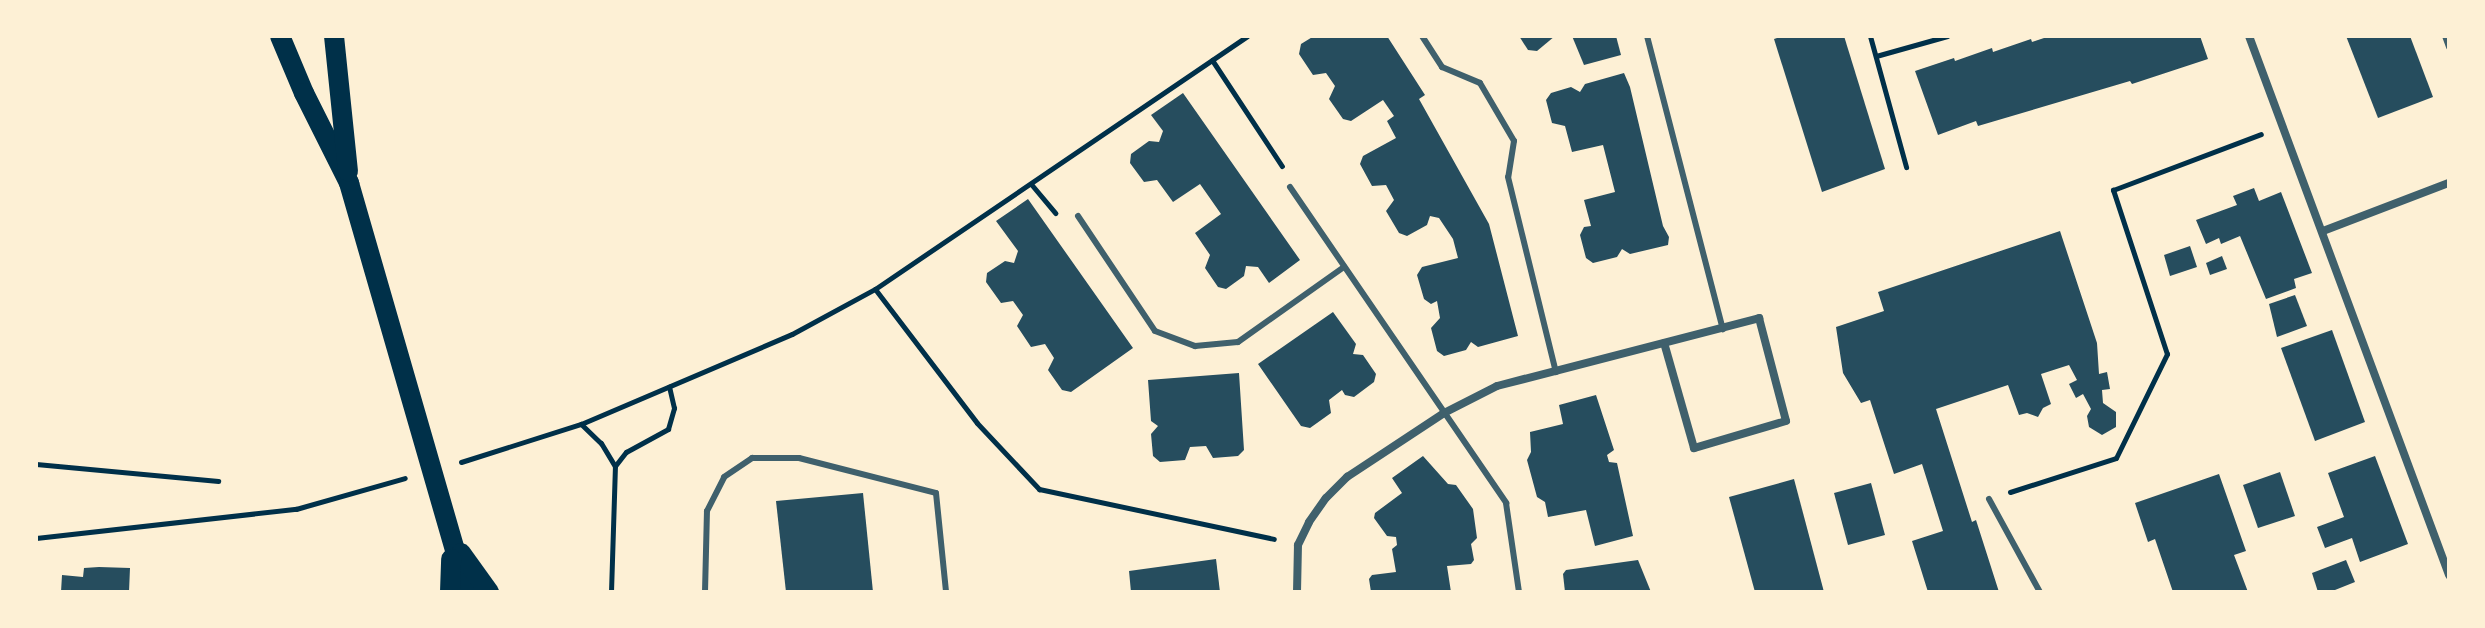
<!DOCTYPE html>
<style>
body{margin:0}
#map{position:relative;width:2485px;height:628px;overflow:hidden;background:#fdf0d5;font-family:Arial,sans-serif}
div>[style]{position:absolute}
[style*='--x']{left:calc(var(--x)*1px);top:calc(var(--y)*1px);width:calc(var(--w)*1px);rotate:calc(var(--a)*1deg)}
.building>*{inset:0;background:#264d5e}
.path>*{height:5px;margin:-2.5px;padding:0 2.5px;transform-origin:2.5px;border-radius:2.5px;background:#003049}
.service>*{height:6px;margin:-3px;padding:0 3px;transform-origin:3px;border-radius:3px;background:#3f606c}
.minor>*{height:8px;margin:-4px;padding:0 4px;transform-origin:4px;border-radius:4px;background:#3f606c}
.primary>*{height:20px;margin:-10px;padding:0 10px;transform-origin:10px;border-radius:10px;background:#003049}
span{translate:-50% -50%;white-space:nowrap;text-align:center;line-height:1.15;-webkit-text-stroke:6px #fdf0d5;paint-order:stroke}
.frame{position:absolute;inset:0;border:38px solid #fdf0d5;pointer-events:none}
</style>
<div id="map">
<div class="building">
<div style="clip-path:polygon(1314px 36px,1387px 36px,1425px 95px,1419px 99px,1489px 224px,1518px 336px,1478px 347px,1471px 342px,1466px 350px,1444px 356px,1437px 351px,1431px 328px,1440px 318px,1437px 301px,1431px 304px,1424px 299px,1417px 275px,1422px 267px,1458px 258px,1453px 239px,1439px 218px,1430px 216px,1427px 225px,1407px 236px,1399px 233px,1386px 211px,1394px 200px,1386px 185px,1372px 186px,1360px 164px,1363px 156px,1396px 138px,1387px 121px,1394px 116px,1383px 100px,1351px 121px,1343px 119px,1329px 99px,1335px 86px,1326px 73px,1313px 75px,1299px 54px,1301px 44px)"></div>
<div style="clip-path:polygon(1519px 36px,1555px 36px,1537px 51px,1528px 50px)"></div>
<div style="clip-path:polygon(1572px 36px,1616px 36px,1621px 55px,1584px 65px)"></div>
<div style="clip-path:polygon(1783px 36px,1844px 36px,1885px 169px,1822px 192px,1774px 39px)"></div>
<div style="clip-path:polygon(2050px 36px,2200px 36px,2208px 59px,2132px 84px,2130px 81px,1978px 126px,1976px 121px,1938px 135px,1915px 71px,1954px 58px,1955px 61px,1992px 48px,1993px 52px,2031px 39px,2032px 42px)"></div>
<div style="clip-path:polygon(2346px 36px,2410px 36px,2433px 97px,2378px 118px)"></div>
<div style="clip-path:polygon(1624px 73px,1630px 87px,1663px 226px,1669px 237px,1668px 245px,1630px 254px,1622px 249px,1617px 257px,1593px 263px,1586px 258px,1580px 235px,1584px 227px,1591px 226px,1584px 200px,1615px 192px,1603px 145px,1572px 152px,1565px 126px,1552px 123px,1546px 100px,1551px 93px,1571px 87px,1580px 92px,1585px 84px)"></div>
<div style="clip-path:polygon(1183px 93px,1300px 260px,1269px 283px,1258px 267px,1246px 266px,1244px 276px,1226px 289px,1218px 287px,1205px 268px,1210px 255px,1195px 233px,1221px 214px,1200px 184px,1173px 202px,1157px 180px,1144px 182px,1130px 163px,1131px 154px,1149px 141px,1159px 142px,1163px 131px,1151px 115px)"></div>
<div style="clip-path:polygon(2254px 188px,2259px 201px,2281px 192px,2312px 273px,2294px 279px,2296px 288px,2266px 299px,2240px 236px,2221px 244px,2219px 238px,2206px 244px,2196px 220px,2237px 205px,2233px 196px)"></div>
<div style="clip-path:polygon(1028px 199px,1133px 348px,1071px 392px,1062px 390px,1048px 370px,1054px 358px,1045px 344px,1031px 347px,1017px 326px,1023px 315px,1013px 301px,1001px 303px,986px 282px,987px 273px,1005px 261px,1014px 263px,1018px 251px,996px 221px)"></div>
<div style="clip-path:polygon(2060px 231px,2097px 343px,2099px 374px,2107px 372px,2110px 389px,2102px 390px,2103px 403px,2116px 412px,2116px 427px,2102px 435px,2089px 427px,2087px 416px,2091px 409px,2083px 394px,2076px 398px,2069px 384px,2077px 380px,2069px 365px,2041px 374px,2051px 404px,2043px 408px,2038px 417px,2027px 413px,2019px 415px,2008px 385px,1936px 409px,1972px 522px,1976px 520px,1999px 592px,1928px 592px,1912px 541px,1943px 531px,1922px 464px,1894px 474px,1870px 400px,1861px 403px,1843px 373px,1836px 327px,1884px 311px,1878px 292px)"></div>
<div style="clip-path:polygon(2190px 246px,2197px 267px,2170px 276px,2164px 255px)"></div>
<div style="clip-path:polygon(2222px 256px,2227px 269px,2210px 275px,2206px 263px)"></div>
<div style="clip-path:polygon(2295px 295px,2307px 326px,2277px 337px,2269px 304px)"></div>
<div style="clip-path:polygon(1333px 312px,1356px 344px,1353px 354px,1363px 355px,1376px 374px,1374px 382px,1354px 397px,1345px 395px,1342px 390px,1329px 400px,1331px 413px,1310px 428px,1301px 426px,1258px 364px)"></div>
<div style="clip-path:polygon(2332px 330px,2365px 422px,2315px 441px,2281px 348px)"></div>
<div style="clip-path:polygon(1239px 373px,1244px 450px,1238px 456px,1213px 458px,1206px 446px,1190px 447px,1185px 460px,1160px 462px,1153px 456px,1151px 434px,1158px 426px,1151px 421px,1148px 380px)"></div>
<div style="clip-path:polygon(1596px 395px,1614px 450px,1607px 455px,1609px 462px,1617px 463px,1633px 536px,1595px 546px,1586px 510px,1548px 517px,1545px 502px,1537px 497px,1527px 460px,1531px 452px,1530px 432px,1563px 424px,1559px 405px)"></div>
<div style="clip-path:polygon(1423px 456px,1448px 484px,1456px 485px,1473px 509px,1477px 538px,1471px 544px,1474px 560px,1471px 564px,1447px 566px,1451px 592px,1371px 592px,1369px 579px,1372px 575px,1396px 572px,1392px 549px,1397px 545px,1396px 537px,1387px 536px,1374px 518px,1375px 513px,1402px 493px,1392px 478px)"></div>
<div style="clip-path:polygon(2375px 456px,2408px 544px,2360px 562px,2352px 538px,2325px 548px,2317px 527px,2344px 517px,2328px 473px)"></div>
<div style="clip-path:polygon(2280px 472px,2295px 516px,2258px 528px,2243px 485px)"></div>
<div style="clip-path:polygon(2219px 474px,2246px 551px,2234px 555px,2248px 592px,2173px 592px,2155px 539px,2148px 542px,2135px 503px)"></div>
<div style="clip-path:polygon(1794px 479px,1824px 592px,1755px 592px,1729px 497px)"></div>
<div style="clip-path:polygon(1871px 483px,1885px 535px,1848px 545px,1834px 493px)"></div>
<div style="clip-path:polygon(863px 493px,873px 592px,786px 592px,776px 501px)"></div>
<div style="clip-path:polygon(1216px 559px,1220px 592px,1131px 592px,1129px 571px)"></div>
<div style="clip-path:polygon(1638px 560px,1651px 592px,1565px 592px,1563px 574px,1566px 570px)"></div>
<div style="clip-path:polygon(2346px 560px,2355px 582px,2330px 592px,2318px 592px,2312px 573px)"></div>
<div style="clip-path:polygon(99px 567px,130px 568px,129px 592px,61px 592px,62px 575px,83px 577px,84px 568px)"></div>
</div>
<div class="path">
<div style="--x:1870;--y:36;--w:136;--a:74.6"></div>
<div style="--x:1876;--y:56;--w:74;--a:-15.7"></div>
<div style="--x:1212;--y:60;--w:127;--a:56.6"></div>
<div style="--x:1031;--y:184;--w:38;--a:50"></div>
<div style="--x:875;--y:289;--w:168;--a:52.7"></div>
<div style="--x:977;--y:423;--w:91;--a:46.8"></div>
<div style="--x:1039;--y:489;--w:240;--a:12"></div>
<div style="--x:581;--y:424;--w:28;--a:44"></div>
<div style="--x:601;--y:443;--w:27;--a:59"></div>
<div style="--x:461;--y:462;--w:126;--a:-17.6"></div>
<div style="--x:581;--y:424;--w:229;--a:-23.1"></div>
<div style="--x:792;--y:334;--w:94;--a:-28.5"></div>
<div style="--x:875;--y:289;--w:450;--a:-34.2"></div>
<div style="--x:36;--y:464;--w:183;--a:5.3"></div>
<div style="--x:2010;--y:492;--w:111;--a:-17.8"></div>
<div style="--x:2116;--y:458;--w:116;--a:-63.9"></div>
<div style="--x:2167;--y:354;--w:173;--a:-108.2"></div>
<div style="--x:2113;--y:190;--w:158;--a:-20.7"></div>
<div style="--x:36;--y:538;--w:262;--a:-6.4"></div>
<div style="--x:296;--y:509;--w:113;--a:-15.9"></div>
<div style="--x:611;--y:592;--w:126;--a:-88.2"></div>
<div style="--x:615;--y:466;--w:18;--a:-52"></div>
<div style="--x:626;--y:452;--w:48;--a:-28.7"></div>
<div style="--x:668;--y:429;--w:22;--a:-74"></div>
<div style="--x:674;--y:408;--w:22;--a:-103"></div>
</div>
<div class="service">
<div style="--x:1422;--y:36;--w:37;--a:57"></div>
<div style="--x:1442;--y:67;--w:41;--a:22.8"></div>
<div style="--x:1480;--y:83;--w:67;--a:59.6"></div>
<div style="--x:1514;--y:141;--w:36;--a:99"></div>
<div style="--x:1508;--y:177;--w:201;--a:76.2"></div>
<div style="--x:1647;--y:36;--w:303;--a:75.5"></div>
<div style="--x:2445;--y:36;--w:12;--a:70"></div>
<div style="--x:1290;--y:187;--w:383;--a:55.6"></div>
<div style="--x:1506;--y:503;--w:90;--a:81.7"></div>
<div style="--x:1078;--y:216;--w:138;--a:56.2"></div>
<div style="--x:1155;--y:331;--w:43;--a:20.6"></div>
<div style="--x:1195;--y:346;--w:43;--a:-5.3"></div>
<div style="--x:1238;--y:342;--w:130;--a:-35.3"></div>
<div style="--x:1989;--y:499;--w:106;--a:61.3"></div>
<div style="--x:705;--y:592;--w:81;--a:-88.6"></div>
<div style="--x:707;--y:511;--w:38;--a:-63"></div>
<div style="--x:724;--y:477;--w:34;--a:-34"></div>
<div style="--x:752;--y:458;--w:47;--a:0"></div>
<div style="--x:799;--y:458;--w:141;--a:14.3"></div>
<div style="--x:936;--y:493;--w:100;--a:84.2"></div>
</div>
<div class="minor">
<div style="--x:2249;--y:36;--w:575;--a:69.64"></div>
<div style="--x:2323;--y:231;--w:135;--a:-20.9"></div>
<div style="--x:1297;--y:592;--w:47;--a:-88.8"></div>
<div style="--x:1298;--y:545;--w:25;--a:-64"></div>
<div style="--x:1309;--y:522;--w:29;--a:-55"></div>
<div style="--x:1326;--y:498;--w:30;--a:-45"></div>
<div style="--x:1347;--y:477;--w:116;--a:-33.4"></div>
<div style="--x:1444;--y:413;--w:59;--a:-27"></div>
<div style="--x:1497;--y:386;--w:271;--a:-14.5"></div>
<div style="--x:1759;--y:318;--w:106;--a:75.3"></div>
<div style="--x:1786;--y:421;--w:96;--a:163.6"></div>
<div style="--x:1694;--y:448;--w:109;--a:-105.9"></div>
</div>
<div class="primary">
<div style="--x:280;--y:36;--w:62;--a:67.2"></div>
<div style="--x:304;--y:93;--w:101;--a:63.4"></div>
<div style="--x:349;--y:183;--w:426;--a:73.9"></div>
<div style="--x:334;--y:36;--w:136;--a:84.1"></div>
<div style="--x:461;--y:553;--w:48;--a:54.3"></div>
<div style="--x:450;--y:592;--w:33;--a:-88"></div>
</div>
<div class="frame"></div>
</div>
